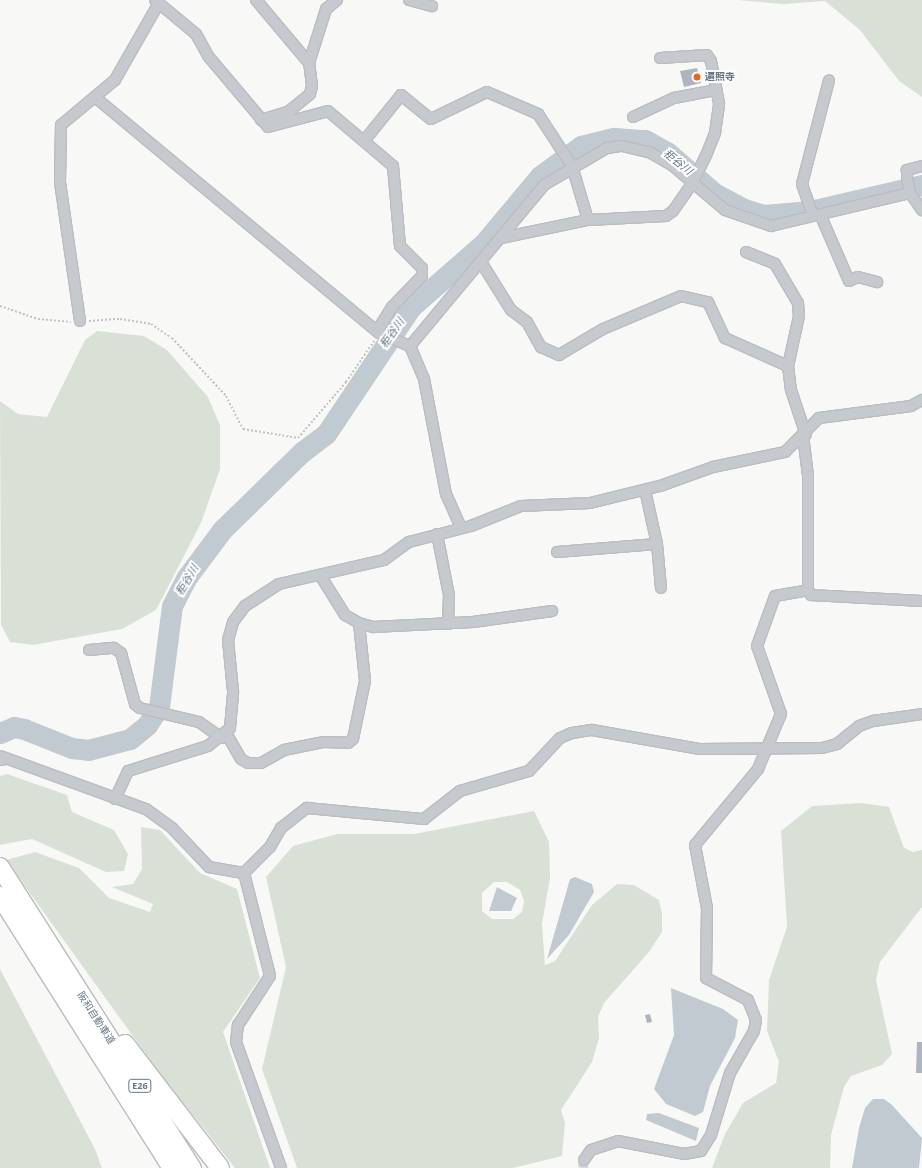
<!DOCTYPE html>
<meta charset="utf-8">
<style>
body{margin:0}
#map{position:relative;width:922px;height:1168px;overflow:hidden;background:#f8f9f6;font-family:"Open Sans","Noto Sans JP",sans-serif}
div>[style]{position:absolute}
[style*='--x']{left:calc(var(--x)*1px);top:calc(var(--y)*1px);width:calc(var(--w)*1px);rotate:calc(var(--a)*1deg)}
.green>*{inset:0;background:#d9e1d7}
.water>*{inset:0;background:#c1cad0}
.river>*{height:21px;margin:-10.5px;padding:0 10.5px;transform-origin:10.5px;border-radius:10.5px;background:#c1cad0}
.building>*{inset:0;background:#aeb5bc}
.minor-tunnel>*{height:10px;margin-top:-5px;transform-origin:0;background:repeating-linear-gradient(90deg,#d4d8da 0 10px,transparent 0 15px)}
.path>*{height:2px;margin-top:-1px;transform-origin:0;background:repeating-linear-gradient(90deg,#c2c3c6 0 2px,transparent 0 4px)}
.roads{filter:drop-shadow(1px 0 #babdc1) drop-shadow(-1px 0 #babdc1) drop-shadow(0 1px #babdc1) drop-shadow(0 -1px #babdc1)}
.minor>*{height:10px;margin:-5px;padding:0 5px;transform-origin:5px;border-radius:5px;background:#c6c9cd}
.tertiary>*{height:12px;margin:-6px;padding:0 6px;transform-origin:6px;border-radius:6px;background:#c6c9cd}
.motorway>*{height:18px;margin:-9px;padding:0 9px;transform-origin:9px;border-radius:9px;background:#fff}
.dots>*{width:11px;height:11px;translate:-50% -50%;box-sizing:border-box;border:2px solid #fff;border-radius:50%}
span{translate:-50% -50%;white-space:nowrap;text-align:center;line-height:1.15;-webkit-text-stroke:4px #fff;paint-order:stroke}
.shield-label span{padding:1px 3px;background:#fff;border:1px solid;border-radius:3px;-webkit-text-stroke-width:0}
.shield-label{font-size:9px;color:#667688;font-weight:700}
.poi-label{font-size:10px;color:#667688;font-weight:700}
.left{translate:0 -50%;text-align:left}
.street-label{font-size:10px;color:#667688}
.water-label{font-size:11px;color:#627783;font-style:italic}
</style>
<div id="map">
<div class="green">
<div style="clip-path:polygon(737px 0,922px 0,922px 97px,899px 81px,860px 30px,825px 1px,784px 4px)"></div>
<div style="clip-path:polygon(97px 331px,144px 336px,167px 350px,208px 397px,220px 425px,220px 469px,201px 523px,156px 610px,122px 629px,33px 645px,10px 642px,1px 625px,0 401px,18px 414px,47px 417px,85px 340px)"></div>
<div style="clip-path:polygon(7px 774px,67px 795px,72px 812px,114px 830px,128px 854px,124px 871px,106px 872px,32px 839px,0 845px,0 776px)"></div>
<div style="clip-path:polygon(861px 803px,889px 807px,904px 848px,913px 852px,922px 850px,922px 907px,880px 962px,876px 980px,892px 1054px,882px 1065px,851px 1076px,844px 1087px,831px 1135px,830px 1168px,712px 1168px,725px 1134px,743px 1103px,776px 1083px,779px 1062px,767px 1031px,769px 980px,787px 927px,781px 831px,812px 806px)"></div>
<div style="clip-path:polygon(evenodd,534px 811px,549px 842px,550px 878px,542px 924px,545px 965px,555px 961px,592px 905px,617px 884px,634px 885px,659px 900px,662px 914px,662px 932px,649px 952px,604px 1003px,598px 1017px,599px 1038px,592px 1062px,561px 1110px,565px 1123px,562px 1156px,513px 1168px,297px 1168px,262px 1069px,286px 967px,266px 877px,293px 846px,337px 834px,414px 834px,534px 811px,494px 882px,507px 882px,520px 890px,524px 901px,522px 912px,513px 919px,492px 919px,482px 911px,482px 893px,494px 882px)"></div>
<div style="clip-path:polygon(141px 827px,160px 830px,200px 873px,237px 889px,260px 978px,223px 1032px,270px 1168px,235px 1168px,158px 1071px,6px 860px,35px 852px,79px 868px,109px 898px,150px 912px,153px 904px,112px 887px,133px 884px,142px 869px)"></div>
<div style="clip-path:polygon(0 969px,95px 1149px,102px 1168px,0 1168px)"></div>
</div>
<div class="water">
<div style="clip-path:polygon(575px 877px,592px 884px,594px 892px,569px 935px,547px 959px,570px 879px)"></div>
<div style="clip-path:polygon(497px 887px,517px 898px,511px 911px,489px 911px)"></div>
<div style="clip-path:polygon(671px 988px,723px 1009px,738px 1020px,735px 1038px,710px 1086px,703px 1112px,695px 1116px,666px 1104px,654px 1089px,674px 1035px)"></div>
<div style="clip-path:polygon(873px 1099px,884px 1099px,892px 1105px,922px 1138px,919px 1168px,852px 1168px,859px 1128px,865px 1108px)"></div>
<div style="clip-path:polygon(659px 1113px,699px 1128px,696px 1141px,646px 1120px,647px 1114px)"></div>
</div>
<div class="river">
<div style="--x:0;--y:733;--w:15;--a:-23"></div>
<div style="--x:14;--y:727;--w:10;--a:11"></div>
<div style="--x:24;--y:729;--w:52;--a:21.6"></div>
<div style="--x:72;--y:748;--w:16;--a:7"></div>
<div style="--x:88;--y:750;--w:43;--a:-14.7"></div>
<div style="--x:130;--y:739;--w:22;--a:-39"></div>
<div style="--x:147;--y:725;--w:22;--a:-56"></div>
<div style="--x:159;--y:707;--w:102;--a:-82.7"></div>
<div style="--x:172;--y:606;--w:33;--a:-63"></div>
<div style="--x:187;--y:577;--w:59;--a:-53.3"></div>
<div style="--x:222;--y:530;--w:112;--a:-44.3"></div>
<div style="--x:302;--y:452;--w:30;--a:-37"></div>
<div style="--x:326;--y:434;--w:153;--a:-56.2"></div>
<div style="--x:411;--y:307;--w:97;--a:-41.2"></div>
<div style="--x:484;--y:243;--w:87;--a:-50.1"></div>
<div style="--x:540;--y:176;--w:51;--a:-36.2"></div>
<div style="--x:581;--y:146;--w:34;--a:-14"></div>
<div style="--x:614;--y:138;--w:31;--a:4"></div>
<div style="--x:645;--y:140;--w:25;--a:29"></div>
<div style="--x:667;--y:152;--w:62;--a:41.1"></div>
<div style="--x:714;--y:193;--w:34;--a:28"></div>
<div style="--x:744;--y:209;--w:21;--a:17"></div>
<div style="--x:764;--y:215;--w:46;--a:-5"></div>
<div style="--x:810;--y:211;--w:115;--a:-13.1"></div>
</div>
<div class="building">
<div style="clip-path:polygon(697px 68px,701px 83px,684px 87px,680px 71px)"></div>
<div style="clip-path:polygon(650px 1014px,652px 1022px,647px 1023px,645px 1015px)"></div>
<div style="clip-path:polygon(917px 1042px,922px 1042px,922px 1073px,916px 1073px)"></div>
</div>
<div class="minor-tunnel">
<div style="--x:583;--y:1168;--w:8;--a:-83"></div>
</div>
<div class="path">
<div style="--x:0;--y:306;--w:40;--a:18.9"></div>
<div style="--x:38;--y:319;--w:33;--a:5"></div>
<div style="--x:89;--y:321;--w:31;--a:-4"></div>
<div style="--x:120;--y:319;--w:31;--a:9"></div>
<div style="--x:151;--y:324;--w:25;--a:34"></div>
<div style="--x:172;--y:338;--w:79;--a:47"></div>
<div style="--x:226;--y:396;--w:37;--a:63"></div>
<div style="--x:243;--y:429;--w:56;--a:9.3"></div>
<div style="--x:298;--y:438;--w:74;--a:-49.4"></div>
<div style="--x:346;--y:382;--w:50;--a:-55.7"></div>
</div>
<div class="roads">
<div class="minor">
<div style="--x:155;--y:0;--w:53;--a:39.7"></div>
<div style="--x:196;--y:34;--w:25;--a:61"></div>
<div style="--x:208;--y:56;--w:93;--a:49.8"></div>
<div style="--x:268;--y:127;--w:62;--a:-14.9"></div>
<div style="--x:328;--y:111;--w:85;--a:40.2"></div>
<div style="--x:393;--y:166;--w:80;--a:85"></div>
<div style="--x:400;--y:246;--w:31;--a:45"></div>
<div style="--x:422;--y:268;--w:8;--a:90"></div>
<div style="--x:422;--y:276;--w:43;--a:134.1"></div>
<div style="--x:392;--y:307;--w:28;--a:122"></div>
<div style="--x:256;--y:0;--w:82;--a:49.9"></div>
<div style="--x:409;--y:0;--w:24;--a:15"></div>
<div style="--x:96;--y:98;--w:368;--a:39.7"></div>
<div style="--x:379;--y:333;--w:34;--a:23"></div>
<div style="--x:410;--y:346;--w:36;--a:67"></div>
<div style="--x:424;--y:379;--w:117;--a:79.2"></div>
<div style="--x:446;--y:494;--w:37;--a:66"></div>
<div style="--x:633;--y:117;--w:45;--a:-24.9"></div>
<div style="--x:674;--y:98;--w:43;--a:-10.8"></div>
<div style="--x:261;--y:120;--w:28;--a:-17"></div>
<div style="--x:288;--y:112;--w:28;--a:-39"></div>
<div style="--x:310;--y:94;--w:8;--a:-76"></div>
<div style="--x:312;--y:86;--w:23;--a:-97"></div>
<div style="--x:309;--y:63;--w:57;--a:-72.5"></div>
<div style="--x:326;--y:9;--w:14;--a:-39"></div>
<div style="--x:364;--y:141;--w:59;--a:-51.2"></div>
<div style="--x:401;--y:95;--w:38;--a:39"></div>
<div style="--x:431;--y:119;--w:62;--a:-25.7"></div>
<div style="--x:487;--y:92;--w:56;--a:23.3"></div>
<div style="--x:538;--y:114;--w:62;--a:56.8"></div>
<div style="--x:572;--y:166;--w:56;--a:73.5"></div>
<div style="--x:922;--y:166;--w:16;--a:165"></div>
<div style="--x:907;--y:170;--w:7;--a:90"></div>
<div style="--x:907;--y:177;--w:16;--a:79"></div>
<div style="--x:910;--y:193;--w:21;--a:55"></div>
<div style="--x:820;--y:214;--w:73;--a:66.6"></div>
<div style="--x:849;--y:281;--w:10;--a:-24"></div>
<div style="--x:858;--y:277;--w:20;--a:15"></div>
<div style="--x:813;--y:216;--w:34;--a:-109"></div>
<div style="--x:802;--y:184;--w:107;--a:-75.4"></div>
<div style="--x:501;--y:238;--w:89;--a:-11.7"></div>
<div style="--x:588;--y:220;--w:78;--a:-2.9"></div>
<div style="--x:666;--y:216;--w:9;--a:-36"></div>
<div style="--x:673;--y:211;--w:33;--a:-55"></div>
<div style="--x:692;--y:184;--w:34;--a:-64"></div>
<div style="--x:707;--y:153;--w:22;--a:-68"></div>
<div style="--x:715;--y:133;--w:30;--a:-82"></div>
<div style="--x:719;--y:103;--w:43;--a:-100.8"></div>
<div style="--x:711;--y:61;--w:7;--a:-124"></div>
<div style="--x:707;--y:55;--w:47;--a:176.3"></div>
<div style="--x:746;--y:252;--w:31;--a:22"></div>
<div style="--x:775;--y:264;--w:45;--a:59.5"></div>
<div style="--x:798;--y:303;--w:13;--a:86"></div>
<div style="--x:799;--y:316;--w:51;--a:102.4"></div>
<div style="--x:788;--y:366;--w:24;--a:83"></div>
<div style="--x:791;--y:390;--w:47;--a:71.6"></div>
<div style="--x:481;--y:262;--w:57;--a:58"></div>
<div style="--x:511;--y:310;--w:20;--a:37"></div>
<div style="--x:527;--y:322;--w:29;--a:61"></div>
<div style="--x:541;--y:347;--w:20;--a:24"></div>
<div style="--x:559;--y:355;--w:51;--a:-30.6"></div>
<div style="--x:603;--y:329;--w:85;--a:-22.9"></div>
<div style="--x:681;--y:296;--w:28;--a:13"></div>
<div style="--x:708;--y:302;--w:40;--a:65"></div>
<div style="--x:725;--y:338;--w:69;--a:24"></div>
<div style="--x:80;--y:321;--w:140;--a:-98.2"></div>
<div style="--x:60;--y:182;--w:57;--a:-89"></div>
<div style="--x:61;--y:125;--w:70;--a:-39.8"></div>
<div style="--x:115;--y:80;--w:89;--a:-60.3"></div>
<div style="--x:410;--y:346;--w:209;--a:-50.2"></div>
<div style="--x:544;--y:185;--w:73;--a:-30.4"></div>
<div style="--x:607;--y:148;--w:15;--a:-8"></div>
<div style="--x:622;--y:146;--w:28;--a:13"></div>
<div style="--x:649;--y:152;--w:28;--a:30"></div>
<div style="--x:673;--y:166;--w:68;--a:40.2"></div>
<div style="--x:725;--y:210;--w:49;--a:19.2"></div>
<div style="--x:771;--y:226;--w:143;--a:-13.4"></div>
<div style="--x:645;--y:490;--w:55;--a:77.5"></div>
<div style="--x:657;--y:544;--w:44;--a:84.8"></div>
<div style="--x:437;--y:534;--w:62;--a:78.9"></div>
<div style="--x:449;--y:595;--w:29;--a:92"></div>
<div style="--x:557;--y:552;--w:100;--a:-4.6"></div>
<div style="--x:808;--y:590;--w:6;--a:59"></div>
<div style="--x:811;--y:595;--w:111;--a:3.1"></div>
<div style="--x:359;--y:623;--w:15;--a:16"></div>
<div style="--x:373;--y:627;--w:100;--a:-2.9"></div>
<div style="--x:473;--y:622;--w:80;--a:-7.9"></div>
<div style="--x:89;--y:650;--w:25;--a:-5"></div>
<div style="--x:114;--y:648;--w:9;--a:36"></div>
<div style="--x:121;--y:653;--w:53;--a:74.6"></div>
<div style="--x:135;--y:704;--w:6;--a:39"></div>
<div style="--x:140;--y:708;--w:61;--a:13.3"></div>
<div style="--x:199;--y:722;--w:28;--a:35"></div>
<div style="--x:226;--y:733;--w:30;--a:60"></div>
<div style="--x:241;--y:759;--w:8;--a:30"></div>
<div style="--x:248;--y:763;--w:13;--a:0"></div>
<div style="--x:261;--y:763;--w:26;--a:-29"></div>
<div style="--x:284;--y:750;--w:41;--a:-11.3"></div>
<div style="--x:324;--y:742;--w:24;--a:2"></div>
<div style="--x:348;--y:743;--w:6;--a:-39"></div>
<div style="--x:353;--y:739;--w:59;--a:-78.3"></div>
<div style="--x:365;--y:681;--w:58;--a:-95.9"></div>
<div style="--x:359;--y:623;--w:16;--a:-150"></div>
<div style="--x:345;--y:615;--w:47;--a:-122"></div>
<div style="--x:0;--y:756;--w:155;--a:20"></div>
<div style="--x:146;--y:809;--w:32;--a:36"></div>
<div style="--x:172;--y:828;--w:54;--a:46.5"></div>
<div style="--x:209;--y:867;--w:36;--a:10"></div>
<div style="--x:244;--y:873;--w:37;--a:-45"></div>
<div style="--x:270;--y:847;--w:22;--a:-60"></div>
<div style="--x:281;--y:828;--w:33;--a:-38"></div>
<div style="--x:307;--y:808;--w:118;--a:5.4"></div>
<div style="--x:424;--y:819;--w:46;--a:-37.9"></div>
<div style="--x:460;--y:791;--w:72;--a:-16.2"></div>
<div style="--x:529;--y:771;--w:45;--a:-46.8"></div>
<div style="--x:560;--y:738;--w:13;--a:-23"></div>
<div style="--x:572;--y:733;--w:20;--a:-9"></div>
<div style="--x:592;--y:730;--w:110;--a:10"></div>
<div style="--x:700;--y:749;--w:122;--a:-0.5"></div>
<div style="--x:822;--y:748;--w:16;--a:-15"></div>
<div style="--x:837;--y:744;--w:28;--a:-39"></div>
<div style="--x:859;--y:726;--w:15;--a:-20"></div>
<div style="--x:873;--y:721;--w:49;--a:-8.1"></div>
<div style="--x:115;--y:799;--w:31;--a:-65"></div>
<div style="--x:128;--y:771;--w:84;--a:-17.4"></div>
<div style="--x:208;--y:746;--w:28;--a:-39"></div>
<div style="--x:230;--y:728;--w:37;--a:-85"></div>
<div style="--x:233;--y:691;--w:51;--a:-95.6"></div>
<div style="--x:228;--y:640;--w:19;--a:-74"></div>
<div style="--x:233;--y:622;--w:20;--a:-53"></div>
<div style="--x:245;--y:606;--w:40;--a:-32.9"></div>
<div style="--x:279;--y:584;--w:108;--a:-12.9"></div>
<div style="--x:384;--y:560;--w:31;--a:-36"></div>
<div style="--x:409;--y:542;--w:64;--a:-14.5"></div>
<div style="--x:471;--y:526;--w:54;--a:-21.8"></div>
<div style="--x:521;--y:506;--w:69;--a:-2.5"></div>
<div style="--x:590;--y:503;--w:72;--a:-13.7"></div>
<div style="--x:660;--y:486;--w:56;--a:-19.7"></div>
<div style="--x:713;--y:467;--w:74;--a:-11.8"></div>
<div style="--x:785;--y:452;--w:48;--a:-45"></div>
<div style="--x:819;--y:418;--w:93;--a:-7.4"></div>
<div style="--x:911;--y:406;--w:13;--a:-29"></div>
<div style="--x:244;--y:873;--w:106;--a:75.8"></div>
<div style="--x:270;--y:976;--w:59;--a:123.1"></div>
<div style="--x:238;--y:1025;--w:17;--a:97"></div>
<div style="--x:236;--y:1042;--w:134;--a:70.3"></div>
<div style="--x:584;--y:1160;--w:12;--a:-55"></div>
<div style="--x:591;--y:1150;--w:28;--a:-18"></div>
<div style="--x:618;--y:1141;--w:67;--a:11.1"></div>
<div style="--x:684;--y:1154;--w:17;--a:-10"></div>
<div style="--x:701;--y:1151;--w:19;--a:-58"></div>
<div style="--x:711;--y:1135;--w:65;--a:-73"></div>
<div style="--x:730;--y:1073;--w:48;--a:-60.3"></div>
<div style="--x:754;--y:1031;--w:11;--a:-80"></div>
<div style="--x:756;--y:1020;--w:22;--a:-112"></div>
<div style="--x:748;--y:1000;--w:47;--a:-152.4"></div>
<div style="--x:706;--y:978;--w:70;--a:-89.2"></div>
<div style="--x:707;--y:908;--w:64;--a:-100.8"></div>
<div style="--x:695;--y:845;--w:99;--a:-50.3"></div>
<div style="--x:758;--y:769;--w:60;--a:-67.3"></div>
<div style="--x:781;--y:714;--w:72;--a:-109.4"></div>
<div style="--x:757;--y:646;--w:53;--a:-70.2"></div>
<div style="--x:775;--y:596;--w:34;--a:-10"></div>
<div style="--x:808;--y:590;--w:114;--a:-90"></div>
<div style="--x:808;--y:476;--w:39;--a:-97"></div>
</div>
<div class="tertiary">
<div style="--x:0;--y:759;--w:2;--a:0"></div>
</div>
<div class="motorway">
<div style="--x:0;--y:867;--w:357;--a:57.5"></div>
<div style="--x:0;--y:896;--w:322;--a:57.7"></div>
<div style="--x:125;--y:1044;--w:156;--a:52.5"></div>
</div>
</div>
<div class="dots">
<div style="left:697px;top:77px;background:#ec6423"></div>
</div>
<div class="shield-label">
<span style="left:140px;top:1086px">E26</span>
</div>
<div class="poi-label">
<span class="left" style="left:705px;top:77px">遍照寺</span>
</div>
<div class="street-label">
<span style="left:96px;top:1018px;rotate:57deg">阪和自動車道</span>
</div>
<div class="water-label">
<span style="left:678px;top:162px;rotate:39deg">秬谷川</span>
<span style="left:392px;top:333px;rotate:-55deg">秬谷川</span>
<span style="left:187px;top:580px;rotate:-59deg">秬谷川</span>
</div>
</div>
